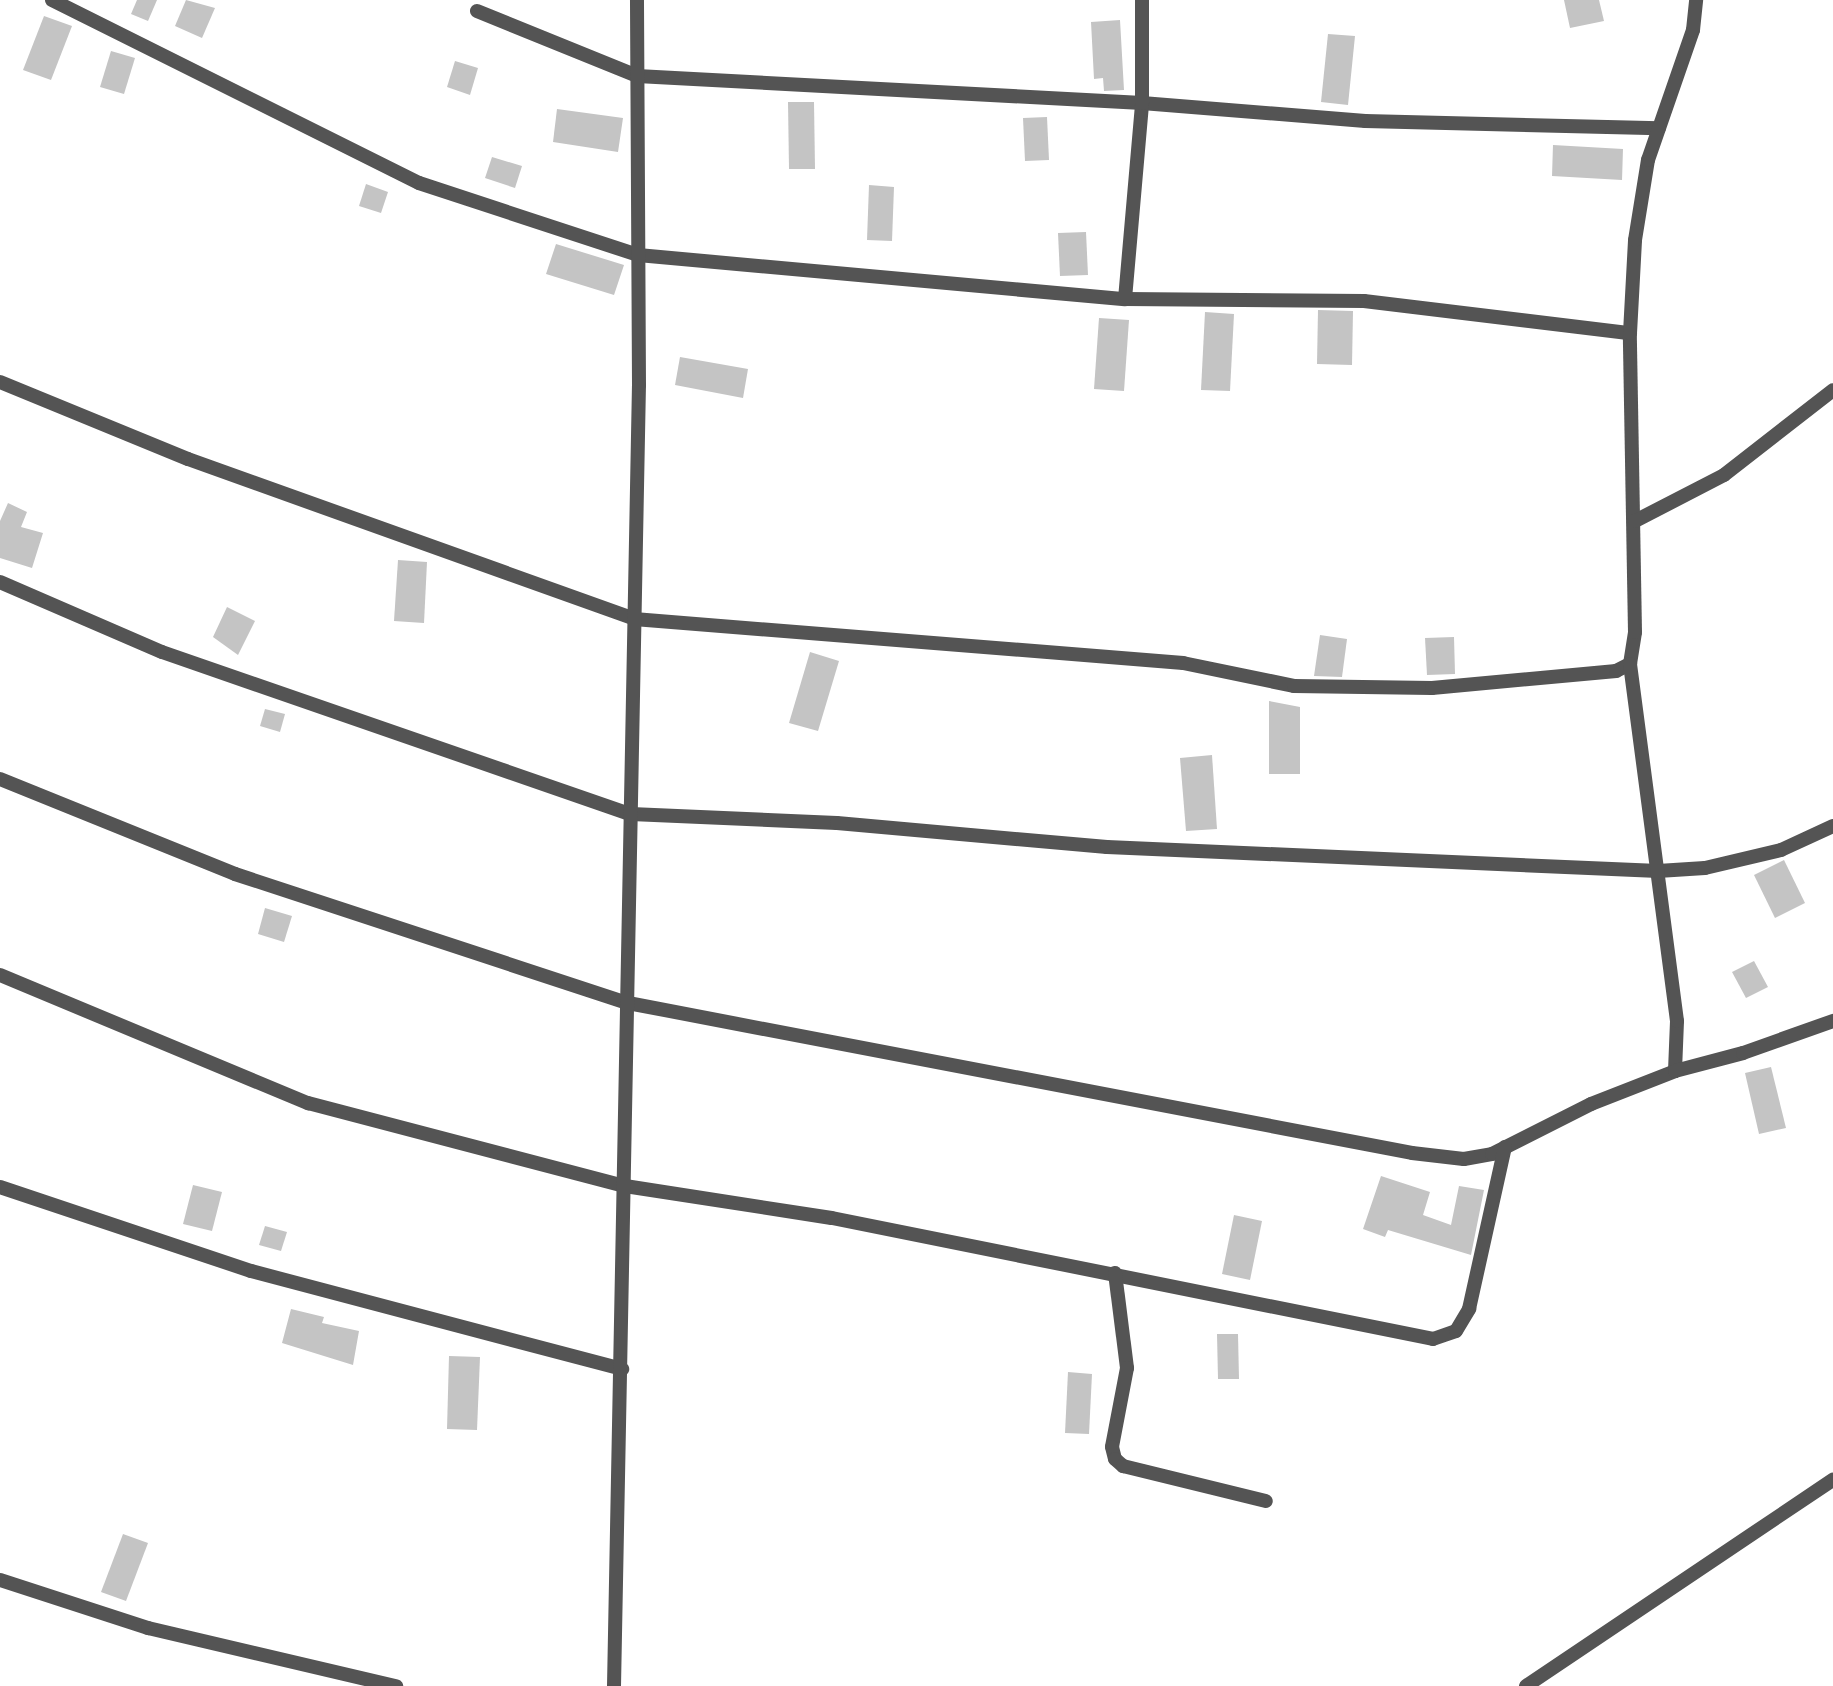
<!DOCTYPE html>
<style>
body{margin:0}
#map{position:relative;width:1833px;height:1686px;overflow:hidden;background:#fff;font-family:"Asap Condensed",sans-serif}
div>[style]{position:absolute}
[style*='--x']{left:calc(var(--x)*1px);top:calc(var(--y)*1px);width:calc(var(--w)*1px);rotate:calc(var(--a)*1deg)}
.building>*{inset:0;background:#c4c4c4}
.minor>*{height:14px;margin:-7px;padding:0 7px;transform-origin:7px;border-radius:7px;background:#545454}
span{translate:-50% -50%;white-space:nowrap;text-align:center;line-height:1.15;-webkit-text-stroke:5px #fff;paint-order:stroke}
</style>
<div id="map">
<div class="building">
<div style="clip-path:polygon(137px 0,157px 0,148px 21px,131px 14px)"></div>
<div style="clip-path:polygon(186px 0,215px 8px,202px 38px,175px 26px)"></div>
<div style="clip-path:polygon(1564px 0,1599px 0,1604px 21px,1570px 28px)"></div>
<div style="clip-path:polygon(44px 16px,72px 26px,51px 80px,23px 70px)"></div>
<div style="clip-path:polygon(1120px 20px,1124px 90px,1104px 91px,1103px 78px,1094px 79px,1091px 22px)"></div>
<div style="clip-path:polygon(1328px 34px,1355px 36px,1348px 105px,1321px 102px)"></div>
<div style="clip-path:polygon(111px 51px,135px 58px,124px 94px,100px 87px)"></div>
<div style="clip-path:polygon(455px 61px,478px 68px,470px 95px,447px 87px)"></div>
<div style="clip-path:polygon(788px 102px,814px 102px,815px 169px,789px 169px)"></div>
<div style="clip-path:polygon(557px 109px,623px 118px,618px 152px,553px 142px)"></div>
<div style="clip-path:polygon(1047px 117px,1049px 160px,1025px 161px,1023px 118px)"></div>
<div style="clip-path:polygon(1553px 145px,1623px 149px,1622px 180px,1552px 176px)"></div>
<div style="clip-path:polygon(492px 157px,522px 166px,515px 188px,485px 178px)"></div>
<div style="clip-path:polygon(366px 184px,388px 192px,381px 213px,359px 206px)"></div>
<div style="clip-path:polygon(869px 185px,894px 187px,892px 241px,867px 240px)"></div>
<div style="clip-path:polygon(1086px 232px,1088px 275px,1060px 276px,1058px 233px)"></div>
<div style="clip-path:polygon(556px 244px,624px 265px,614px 295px,546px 274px)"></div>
<div style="clip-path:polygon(1318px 310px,1353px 311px,1352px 365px,1317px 364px)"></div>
<div style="clip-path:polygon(1205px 312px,1234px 314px,1230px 391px,1201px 390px)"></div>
<div style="clip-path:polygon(1099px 318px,1129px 320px,1124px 391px,1094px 389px)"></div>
<div style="clip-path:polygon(680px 357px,748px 369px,743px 398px,675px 385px)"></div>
<div style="clip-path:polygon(8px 503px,27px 512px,21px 527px,43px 533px,32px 568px,0 558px,0 521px)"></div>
<div style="clip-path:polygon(398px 560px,427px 562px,424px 623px,394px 621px)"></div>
<div style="clip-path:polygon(227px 607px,255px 621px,238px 655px,213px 637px)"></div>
<div style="clip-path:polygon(1320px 635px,1347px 639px,1342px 677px,1314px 676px)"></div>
<div style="clip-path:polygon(1454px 637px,1455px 674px,1427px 675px,1425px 638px)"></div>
<div style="clip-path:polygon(810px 652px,839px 661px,818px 731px,789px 723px)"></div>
<div style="clip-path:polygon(1269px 701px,1300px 707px,1300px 774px,1269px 774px)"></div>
<div style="clip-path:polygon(265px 709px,285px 714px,280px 732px,260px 726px)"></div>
<div style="clip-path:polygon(1212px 755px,1217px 829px,1186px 831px,1180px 758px)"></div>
<div style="clip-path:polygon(1784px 860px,1805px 903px,1775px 918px,1754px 875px)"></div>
<div style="clip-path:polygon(265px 908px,292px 916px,284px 942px,258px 934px)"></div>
<div style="clip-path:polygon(1754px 961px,1768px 987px,1746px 998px,1732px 972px)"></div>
<div style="clip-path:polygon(1771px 1067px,1786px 1128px,1759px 1134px,1745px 1073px)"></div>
<div style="clip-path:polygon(1381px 1176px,1430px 1192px,1423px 1215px,1451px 1225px,1459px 1186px,1484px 1190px,1471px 1255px,1388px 1230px,1385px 1237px,1363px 1229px)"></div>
<div style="clip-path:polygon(193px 1185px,222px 1192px,212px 1231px,183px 1224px)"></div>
<div style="clip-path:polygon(1234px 1215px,1262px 1221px,1250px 1280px,1222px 1274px)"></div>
<div style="clip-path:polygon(265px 1226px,287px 1232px,281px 1251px,259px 1245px)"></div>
<div style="clip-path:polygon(291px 1309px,324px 1317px,322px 1323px,359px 1331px,353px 1365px,282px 1343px)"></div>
<div style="clip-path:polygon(1217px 1334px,1238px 1334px,1239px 1379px,1218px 1379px)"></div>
<div style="clip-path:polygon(449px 1356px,480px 1357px,477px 1430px,447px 1429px)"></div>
<div style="clip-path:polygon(1068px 1372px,1092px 1374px,1089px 1434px,1065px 1433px)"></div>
<div style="clip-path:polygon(123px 1534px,148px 1543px,126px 1601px,101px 1592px)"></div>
</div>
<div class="minor">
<div style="--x:52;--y:0;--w:410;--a:26.5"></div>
<div style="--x:419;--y:183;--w:231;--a:18.2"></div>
<div style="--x:638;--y:255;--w:489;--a:5.2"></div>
<div style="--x:1125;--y:299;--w:239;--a:0.5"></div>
<div style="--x:1364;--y:301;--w:268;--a:6.9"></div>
<div style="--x:477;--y:11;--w:173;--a:22.1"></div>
<div style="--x:637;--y:76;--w:506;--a:3.06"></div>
<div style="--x:1142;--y:103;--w:224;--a:4.6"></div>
<div style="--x:1365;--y:121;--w:294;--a:1.4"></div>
<div style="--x:1125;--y:299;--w:197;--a:-85"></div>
<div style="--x:1142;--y:103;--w:103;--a:-90"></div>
<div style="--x:0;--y:382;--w:203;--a:22.3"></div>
<div style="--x:188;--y:459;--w:474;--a:19.7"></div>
<div style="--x:634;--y:619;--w:551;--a:4.58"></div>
<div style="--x:1183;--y:663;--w:113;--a:11.7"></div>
<div style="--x:1294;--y:686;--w:138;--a:0.8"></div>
<div style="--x:1432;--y:688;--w:185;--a:-5.3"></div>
<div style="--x:1616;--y:671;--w:16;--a:-27"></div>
<div style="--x:1630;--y:664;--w:32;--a:-81"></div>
<div style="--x:1635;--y:632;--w:299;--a:-91"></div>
<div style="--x:1630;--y:333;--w:93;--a:-86.9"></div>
<div style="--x:1635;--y:240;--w:81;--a:-80.8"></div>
<div style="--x:1648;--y:160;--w:138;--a:-70.9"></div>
<div style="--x:1693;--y:30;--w:30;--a:-84"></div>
<div style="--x:1635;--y:521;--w:100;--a:-27.3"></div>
<div style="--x:1724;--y:475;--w:138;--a:-37.9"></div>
<div style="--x:0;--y:582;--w:176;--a:23.4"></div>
<div style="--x:162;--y:652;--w:496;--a:19.1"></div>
<div style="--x:631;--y:814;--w:206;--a:2.5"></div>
<div style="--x:837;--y:823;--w:271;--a:5.1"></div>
<div style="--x:1107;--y:847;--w:552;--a:2.49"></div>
<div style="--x:1658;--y:871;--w:47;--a:-3.7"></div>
<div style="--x:1705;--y:868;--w:78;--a:-13.3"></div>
<div style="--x:1781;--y:850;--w:57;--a:-24.8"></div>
<div style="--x:0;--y:779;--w:253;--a:22"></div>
<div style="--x:235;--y:874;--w:414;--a:18.2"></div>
<div style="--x:628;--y:1003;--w:798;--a:10.83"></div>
<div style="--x:1412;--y:1153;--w:52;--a:6.6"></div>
<div style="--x:1464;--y:1159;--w:28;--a:-10"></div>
<div style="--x:1492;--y:1154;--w:111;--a:-26.8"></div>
<div style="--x:1591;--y:1104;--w:90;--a:-21.4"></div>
<div style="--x:1675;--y:1071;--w:50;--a:-87.7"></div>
<div style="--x:1677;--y:1021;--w:360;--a:-97.5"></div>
<div style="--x:0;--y:975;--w:334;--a:22.6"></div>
<div style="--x:308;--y:1103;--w:328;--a:14.7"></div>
<div style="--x:625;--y:1186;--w:209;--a:8.8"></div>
<div style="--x:832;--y:1218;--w:613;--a:11.38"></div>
<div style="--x:1433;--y:1339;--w:24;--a:-19"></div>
<div style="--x:1456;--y:1331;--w:26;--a:-59"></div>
<div style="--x:1469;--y:1309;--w:166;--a:-77.5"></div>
<div style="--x:1675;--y:1071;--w:70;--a:-14.8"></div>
<div style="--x:1743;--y:1053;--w:96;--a:-19.6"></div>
<div style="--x:0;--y:1187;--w:265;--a:18.5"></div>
<div style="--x:251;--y:1271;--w:384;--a:14.8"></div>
<div style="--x:1115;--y:1273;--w:96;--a:82.8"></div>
<div style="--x:1127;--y:1368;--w:80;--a:100.8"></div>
<div style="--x:1112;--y:1447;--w:12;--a:76"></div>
<div style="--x:1115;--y:1459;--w:11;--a:41"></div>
<div style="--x:1123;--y:1466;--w:147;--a:13.8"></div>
<div style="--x:0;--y:1580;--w:156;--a:18"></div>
<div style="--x:148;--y:1628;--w:255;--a:13.2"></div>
<div style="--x:614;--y:1686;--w:1301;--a:-88.9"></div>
<div style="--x:639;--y:385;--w:385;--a:-90.3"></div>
<div style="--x:1526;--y:1686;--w:370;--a:-33.9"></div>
</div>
</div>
